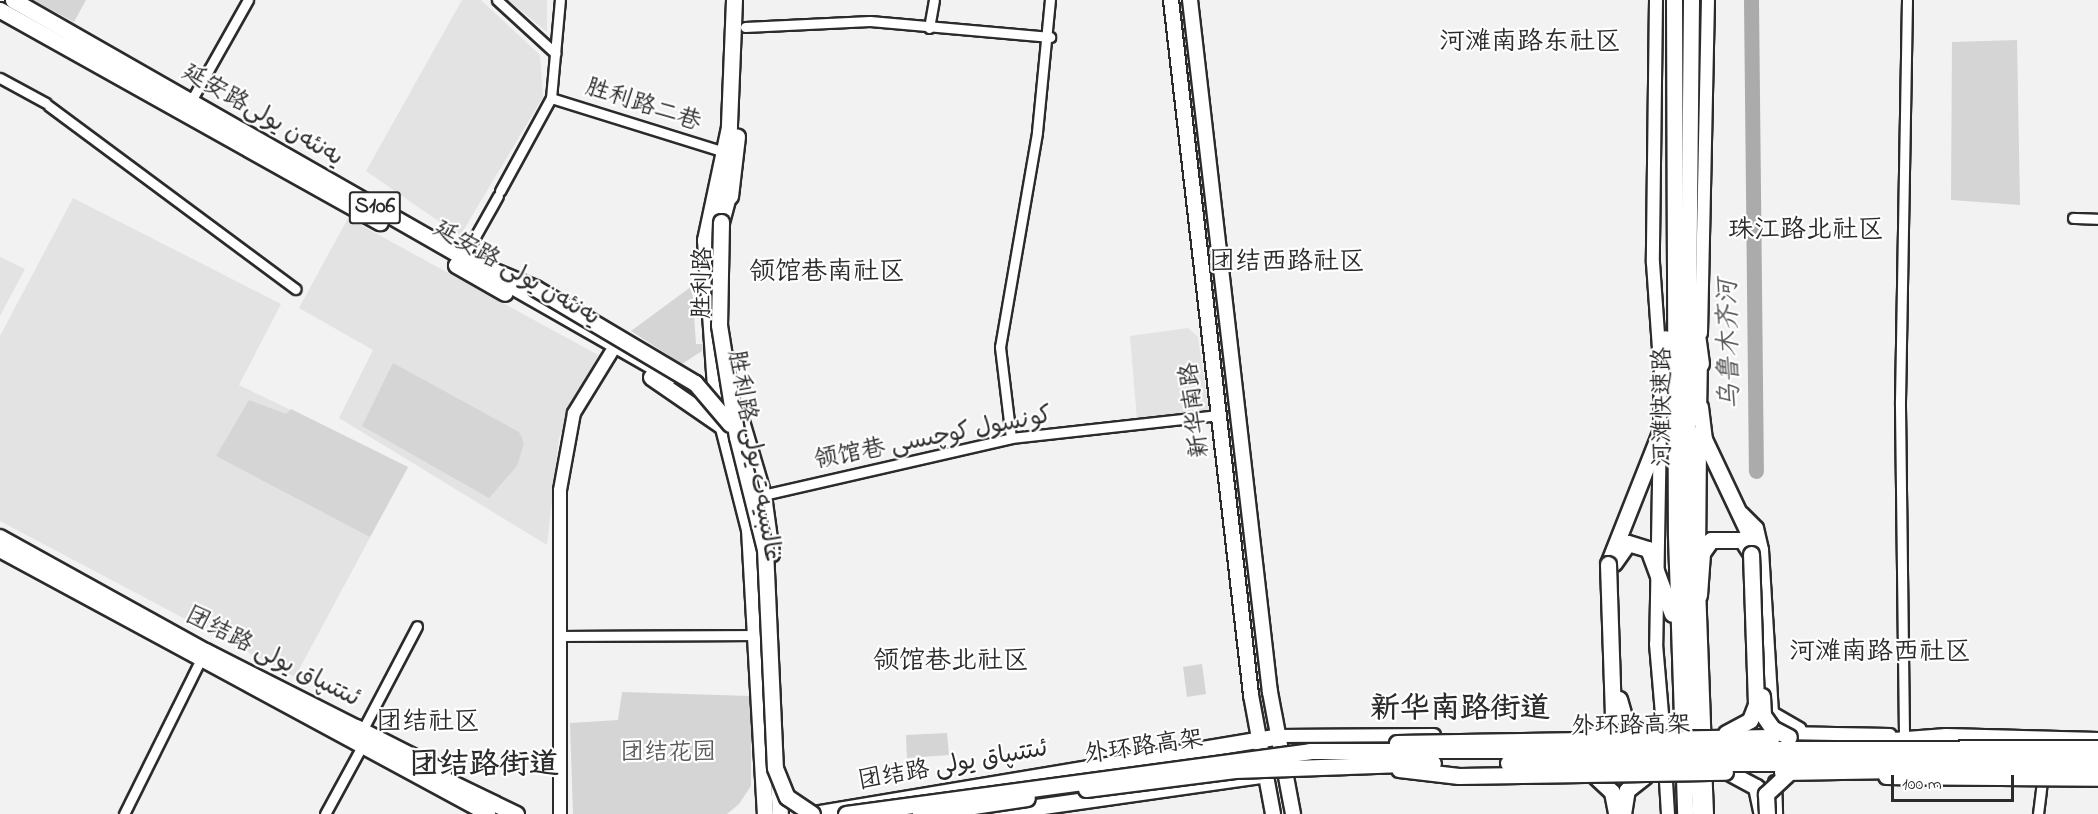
<!DOCTYPE html>
<meta charset="utf-8">
<style>
body{margin:0}
#map{position:relative;width:2098px;height:814px;overflow:hidden;background:#f2f2f2;font-family:"Indie Flower","Playpen Sans Arabic","LXGW WenKai TC",sans-serif}
div>[style]{position:absolute}
[style*='--x']{left:calc(var(--x)*1px);top:calc(var(--y)*1px);width:calc(var(--w)*1px);rotate:calc(var(--a)*1deg)}
.built>*{inset:0;background:#e3e3e3}
.green>*{inset:0;background:#d5d5d5}
.river>*{height:15px;margin:-7.5px;padding:0 7.5px;transform-origin:7.5px;border-radius:7.5px;background:#ababab}
.roads{filter:drop-shadow(2px 0 #2b2b2b) drop-shadow(-2px 0 #2b2b2b) drop-shadow(0 2px #2b2b2b) drop-shadow(0 -2px #2b2b2b)}
.minor>*{height:9px;margin:-4.5px;padding:0 4.5px;transform-origin:4.5px;border-radius:4.5px;background:#fff}
.tertiary>*{height:12px;margin:-6px;padding:0 6px;transform-origin:6px;border-radius:6px;background:#fff}
.secondary>*{height:14px;margin:-7px;padding:0 7px;transform-origin:7px;border-radius:7px;background:#fff}
.primary>*{height:15px;margin:-7.5px;padding:0 7.5px;transform-origin:7.5px;border-radius:7.5px;background:#fff}
.trunk>*{height:15px;margin:-7.5px;padding:0 7.5px;transform-origin:7.5px;border-radius:7.5px;background:#fff}
.bridges{filter:drop-shadow(2px 0 #2b2b2b) drop-shadow(-2px 0 #2b2b2b) drop-shadow(0 2px #2b2b2b) drop-shadow(0 -2px #2b2b2b)}
.trunk-bridge>*{height:15px;margin:-7.5px;padding:0 7.5px;transform-origin:7.5px;border-radius:7.5px;background:#fff}
span{translate:-50% -50%;white-space:nowrap;text-align:center;line-height:1.15;-webkit-text-stroke:4.5px #fff;paint-order:stroke}
.shield-label span{padding:2px 4px;background:#fff;border:2px solid;border-radius:4px;-webkit-text-stroke-width:0}
.shield-label{font-size:22px;color:#2b2b2b;font-weight:700}
.street-label{font-size:24px;color:#2b2b2b}
.park-label{font-size:24px;color:#565656}
.neighbourhood-label{font-size:26px;color:#2b2b2b}
.water-label{font-size:26px;color:#585858;font-style:italic}
.district-label{font-size:30px;color:#2b2b2b;font-weight:700}
.scale{position:absolute;left:1891px;top:775px;width:123px;height:27px;box-sizing:border-box;border:3px solid #2b2b2b;border-top:0;padding-left:8px;font-size:18px;line-height:21px;white-space:nowrap;color:#2b2b2b;-webkit-text-stroke:4px #fff;paint-order:stroke}
</style>
<div id="map">
<div class="built">
<div style="clip-path:polygon(462px 0,481px 0,540px 55px,543px 97px,460px 236px,366px 171px)"></div>
<div style="clip-path:polygon(508px 0,547px 0,547px 32px)"></div>
<div style="clip-path:polygon(73px 198px,281px 304px,239px 385px,408px 467px,295px 677px,0 521px,0 336px)"></div>
<div style="clip-path:polygon(348px 218px,598px 355px,559px 438px,547px 545px,339px 418px,373px 350px,299px 308px)"></div>
<div style="clip-path:polygon(0 257px,25px 269px,0 316px)"></div>
<div style="clip-path:polygon(1188px 328px,1198px 337px,1209px 412px,1137px 420px,1130px 336px)"></div>
</div>
<div class="green">
<div style="clip-path:polygon(33px 0,86px 0,74px 22px)"></div>
<div style="clip-path:polygon(2017px 40px,2020px 205px,1951px 200px,1952px 42px)"></div>
<div style="clip-path:polygon(692px 286px,696px 344px,703px 344px,702px 351px,682px 364px,631px 331px)"></div>
<div style="clip-path:polygon(393px 363px,519px 432px,524px 443px,517px 466px,489px 498px,362px 426px)"></div>
<div style="clip-path:polygon(249px 400px,286px 414px,291px 409px,408px 467px,370px 537px,216px 456px)"></div>
<div style="clip-path:polygon(1202px 664px,1206px 694px,1187px 697px,1183px 667px)"></div>
<div style="clip-path:polygon(622px 692px,751px 696px,751px 786px,739px 804px,727px 814px,573px 814px,570px 723px,618px 720px)"></div>
<div style="clip-path:polygon(947px 733px,949px 755px,907px 758px,906px 735px)"></div>
</div>
<div class="river">
<div style="--x:1751;--y:0;--w:471;--a:89.4"></div>
</div>
<div class="roads">
<div class="minor">
<div style="--x:497;--y:0;--w:79;--a:42.4"></div>
<div style="--x:745;--y:27;--w:125;--a:-2.7"></div>
<div style="--x:870;--y:21;--w:181;--a:5.1"></div>
<div style="--x:929;--y:28;--w:28;--a:-80"></div>
<div style="--x:0;--y:78;--w:52;--a:28.5"></div>
<div style="--x:551;--y:98;--w:181;--a:17.3"></div>
<div style="--x:191;--y:101;--w:116;--a:-60.6"></div>
<div style="--x:49;--y:106;--w:307;--a:36.6"></div>
<div style="--x:500;--y:191;--w:106;--a:-61.3"></div>
<div style="--x:551;--y:98;--w:98;--a:-84.8"></div>
<div style="--x:2073;--y:218;--w:25;--a:2"></div>
<div style="--x:463;--y:258;--w:71;--a:-60.6"></div>
<div style="--x:1011;--y:438;--w:92;--a:-96.9"></div>
<div style="--x:1000;--y:347;--w:218;--a:-80.2"></div>
<div style="--x:1037;--y:132;--w:133;--a:-84.4"></div>
<div style="--x:763;--y:495;--w:254;--a:-12.9"></div>
<div style="--x:1011;--y:438;--w:209;--a:-6.3"></div>
<div style="--x:562;--y:636;--w:194;--a:-0.3"></div>
<div style="--x:363;--y:729;--w:116;--a:-62.3"></div>
<div style="--x:1904;--y:734;--w:333;--a:-90.7"></div>
<div style="--x:1900;--y:401;--w:401;--a:-89"></div>
<div style="--x:124;--y:814;--w:173;--a:-63.6"></div>
<div style="--x:325;--y:814;--w:77;--a:-61.4"></div>
<div style="--x:2038;--y:814;--w:39;--a:-83"></div>
</div>
<div class="tertiary">
<div style="--x:1656;--y:0;--w:263;--a:90.7"></div>
<div style="--x:1653;--y:263;--w:86;--a:86"></div>
<div style="--x:1701;--y:333;--w:333;--a:-88.8"></div>
<div style="--x:1661;--y:370;--w:274;--a:91"></div>
<div style="--x:1656;--y:644;--w:104;--a:85.1"></div>
<div style="--x:1700;--y:414;--w:58;--a:-89"></div>
<div style="--x:1742;--y:513;--w:21;--a:45"></div>
<div style="--x:1757;--y:528;--w:23;--a:77"></div>
<div style="--x:1762;--y:550;--w:163;--a:86.5"></div>
<div style="--x:1772;--y:713;--w:32;--a:30"></div>
<div style="--x:1699;--y:558;--w:127;--a:-89.5"></div>
<div style="--x:1699;--y:587;--w:160;--a:87.9"></div>
<div style="--x:1781;--y:733;--w:109;--a:1.1"></div>
<div style="--x:1278;--y:736;--w:156;--a:-0.4"></div>
<div style="--x:1705;--y:764;--w:50;--a:87.7"></div>
<div style="--x:1665;--y:765;--w:49;--a:86.5"></div>
<div style="--x:1775;--y:782;--w:32;--a:88"></div>
<div style="--x:560;--y:814;--w:324;--a:-90"></div>
<div style="--x:560;--y:490;--w:78;--a:-79.7"></div>
<div style="--x:574;--y:413;--w:79;--a:-58.5"></div>
</div>
<div class="secondary">
<div style="--x:1171;--y:0;--w:700;--a:83.43"></div>
<div style="--x:1251;--y:695;--w:121;--a:79.5"></div>
<div style="--x:1190;--y:0;--w:697;--a:83.41"></div>
<div style="--x:1270;--y:692;--w:124;--a:79.3"></div>
<div style="--x:0;--y:537;--w:235;--a:29"></div>
<div style="--x:206;--y:651;--w:267;--a:26.9"></div>
<div style="--x:0;--y:550;--w:555;--a:28.41"></div>
</div>
<div class="primary">
<div style="--x:13;--y:0;--w:532;--a:29.74"></div>
<div style="--x:734;--y:0;--w:127;--a:92.3"></div>
<div style="--x:729;--y:127;--w:116;--a:102"></div>
<div style="--x:705;--y:240;--w:160;--a:86.1"></div>
<div style="--x:716;--y:400;--w:133;--a:75.7"></div>
<div style="--x:749;--y:529;--w:285;--a:86.8"></div>
<div style="--x:0;--y:10;--w:435;--a:29.2"></div>
<div style="--x:730;--y:196;--w:60;--a:-83.3"></div>
<div style="--x:456;--y:265;--w:56;--a:29.7"></div>
<div style="--x:498;--y:278;--w:198;--a:29.7"></div>
<div style="--x:651;--y:377;--w:86;--a:34.6"></div>
<div style="--x:738;--y:411;--w:88;--a:73.4"></div>
<div style="--x:763;--y:495;--w:59;--a:82.1"></div>
<div style="--x:778;--y:778;--w:36;--a:87"></div>
<div style="--x:814;--y:814;--w:471;--a:-9.5"></div>
<div style="--x:987;--y:814;--w:276;--a:-8.1"></div>
</div>
<div class="trunk">
<div style="--x:1674;--y:0;--w:536;--a:89.79"></div>
<div style="--x:1676;--y:536;--w:278;--a:88.1"></div>
<div style="--x:1691;--y:0;--w:535;--a:90.54"></div>
<div style="--x:1686;--y:535;--w:279;--a:87.1"></div>
<div style="--x:721;--y:222;--w:38;--a:-75"></div>
<div style="--x:463;--y:258;--w:78;--a:22.6"></div>
<div style="--x:1695;--y:319;--w:45;--a:82.4"></div>
<div style="--x:1661;--y:379;--w:41;--a:-84.4"></div>
<div style="--x:1700;--y:407;--w:32;--a:83"></div>
<div style="--x:1704;--y:439;--w:126;--a:64.7"></div>
<div style="--x:1614;--y:563;--w:24;--a:-55"></div>
<div style="--x:1628;--y:543;--w:21;--a:17"></div>
<div style="--x:1648;--y:549;--w:69;--a:69.7"></div>
<div style="--x:1608;--y:564;--w:144;--a:-68.4"></div>
<div style="--x:1699;--y:595;--w:42;--a:-85.9"></div>
<div style="--x:1702;--y:553;--w:16;--a:-55"></div>
<div style="--x:1711;--y:540;--w:31;--a:0"></div>
<div style="--x:1742;--y:540;--w:17;--a:57"></div>
<div style="--x:356;--y:727;--w:43;--a:37.4"></div>
<div style="--x:390;--y:753;--w:140;--a:25.8"></div>
<div style="--x:1880;--y:741;--w:66;--a:-4.3"></div>
<div style="--x:1946;--y:736;--w:152;--a:1.5"></div>
<div style="--x:1728;--y:772;--w:32;--a:28"></div>
<div style="--x:1756;--y:787;--w:25;--a:78"></div>
<div style="--x:1595;--y:776;--w:23;--a:43"></div>
<div style="--x:1612;--y:792;--w:21;--a:79"></div>
<div style="--x:1623;--y:814;--w:24;--a:-81"></div>
<div style="--x:1627;--y:790;--w:23;--a:-38"></div>
</div>
</div>
<div class="bridges">
<div class="trunk-bridge">
<div style="--x:721;--y:222;--w:103;--a:91.1"></div>
<div style="--x:719;--y:325;--w:113;--a:80.9"></div>
<div style="--x:737;--y:437;--w:115;--a:76"></div>
<div style="--x:765;--y:549;--w:219;--a:87.4"></div>
<div style="--x:775;--y:768;--w:31;--a:68"></div>
<div style="--x:787;--y:797;--w:30;--a:34"></div>
<div style="--x:535;--y:288;--w:186;--a:30.7"></div>
<div style="--x:695;--y:383;--w:54;--a:49.5"></div>
<div style="--x:1762;--y:696;--w:19;--a:87"></div>
<div style="--x:1763;--y:715;--w:16;--a:55"></div>
<div style="--x:1772;--y:728;--w:19;--a:28"></div>
<div style="--x:1619;--y:699;--w:26;--a:74"></div>
<div style="--x:1626;--y:724;--w:28;--a:30"></div>
<div style="--x:1726;--y:733;--w:27;--a:-28"></div>
<div style="--x:1750;--y:720;--w:17;--a:-69"></div>
<div style="--x:1756;--y:704;--w:150;--a:-91.9"></div>
<div style="--x:1589;--y:737;--w:19;--a:-21"></div>
<div style="--x:1607;--y:730;--w:16;--a:-68"></div>
<div style="--x:1613;--y:715;--w:151;--a:-91.9"></div>
<div style="--x:1397;--y:743;--w:375;--a:-0.9"></div>
<div style="--x:1508;--y:763;--w:590;--a:0"></div>
<div style="--x:1399;--y:769;--w:60;--a:6.7"></div>
<div style="--x:1459;--y:776;--w:266;--a:-0.9"></div>
<div style="--x:1782;--y:772;--w:117;--a:-1"></div>
<div style="--x:1886;--y:776;--w:212;--a:0.5"></div>
<div style="--x:1086;--y:789;--w:150;--a:-7.3"></div>
<div style="--x:1235;--y:770;--w:198;--a:-2"></div>
<div style="--x:846;--y:814;--w:468;--a:-7.7"></div>
<div style="--x:1310;--y:751;--w:788;--a:-0.22"></div>
<div style="--x:920;--y:814;--w:108;--a:-8.5"></div>
<div style="--x:1767;--y:814;--w:20;--a:-93"></div>
<div style="--x:1766;--y:794;--w:33;--a:-43"></div>
</div>
</div>
<div class="shield-label">
<span style="left:375px;top:208px">S106</span>
</div>
<div class="street-label">
<span style="left:643px;top:106px;rotate:18deg">胜利路二巷</span>
<span style="left:262px;top:116px;rotate:30deg">延安路يەنئەن يولى</span>
<span style="left:516px;top:274px;rotate:30deg">延安路 يەنئەن يولى</span>
<span style="left:704px;top:283px;rotate:-89deg">胜利路</span>
<span style="left:1664px;top:407px;rotate:-90deg">河滩快速路</span>
<span style="left:1196px;top:410px;rotate:-97deg">新华南路</span>
<span style="left:933px;top:439px;rotate:-11deg">领馆巷 كونسول كوچىسى</span>
<span style="left:753px;top:456px;rotate:80deg">胜利路 غالىبىيەت يولى</span>
<span style="left:272px;top:658px;rotate:27deg">团结路 ئىتتىپاق يولى</span>
<span style="left:1631px;top:727px;rotate:-1deg">外环路高架</span>
<span style="left:1144px;top:748px;rotate:-8deg">外环路高架</span>
<span style="left:953px;top:766px;rotate:-10deg">团结路 ئىتتىپاق يولى</span>
</div>
<div class="park-label">
<span style="left:668px;top:754px">团结花园</span>
</div>
<div class="neighbourhood-label">
<span style="left:1530px;top:44px">河滩南路东社区</span>
<span style="left:1806px;top:232px">珠江路北社区</span>
<span style="left:1287px;top:264px">团结西路社区</span>
<span style="left:827px;top:274px">领馆巷南社区</span>
<span style="left:1880px;top:654px">河滩南路西社区</span>
<span style="left:951px;top:663px">领馆巷北社区</span>
<span style="left:428px;top:724px">团结社区</span>
</div>
<div class="water-label">
<span style="left:1731px;top:344px;rotate:-91deg">乌鲁木齐河</span>
</div>
<div class="district-label">
<span style="left:1460px;top:710px">新华南路街道</span>
<span style="left:484px;top:766px">团结路街道</span>
</div>
<div class="scale">100 m</div>
</div>
